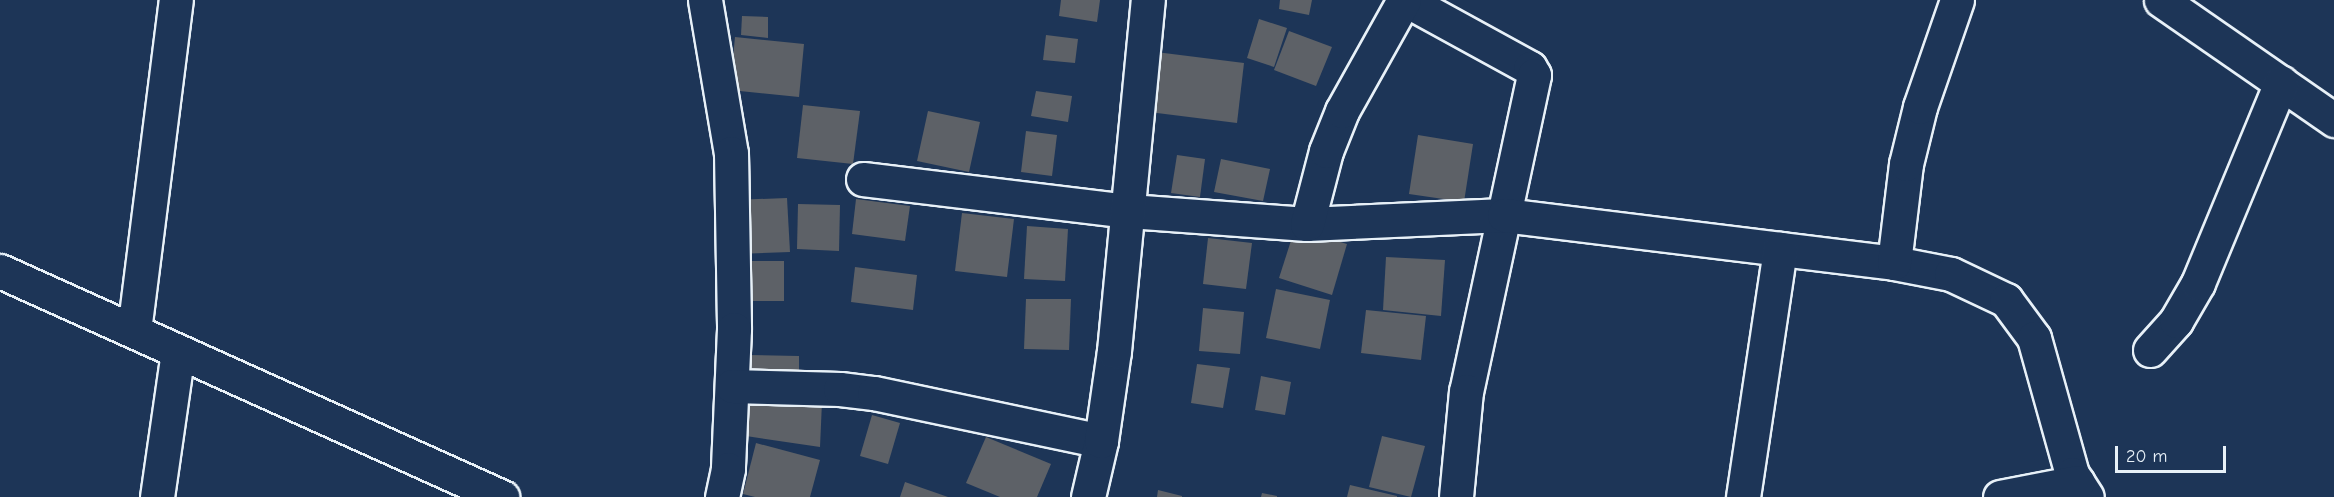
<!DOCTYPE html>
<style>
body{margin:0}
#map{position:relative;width:2334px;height:497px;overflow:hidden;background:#1d3557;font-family:"Comic Neue",sans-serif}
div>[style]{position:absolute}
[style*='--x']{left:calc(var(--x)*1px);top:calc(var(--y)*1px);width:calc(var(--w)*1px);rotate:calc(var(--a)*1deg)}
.building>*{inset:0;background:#5d6167}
.roads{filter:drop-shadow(2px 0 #e8f1f8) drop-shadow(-2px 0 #e8f1f8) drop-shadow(0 2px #e8f1f8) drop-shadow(0 -2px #e8f1f8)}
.minor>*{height:33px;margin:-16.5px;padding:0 16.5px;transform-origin:16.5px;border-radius:16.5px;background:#1d3557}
.tertiary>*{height:33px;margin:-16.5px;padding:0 16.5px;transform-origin:16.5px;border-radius:16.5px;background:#1d3557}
span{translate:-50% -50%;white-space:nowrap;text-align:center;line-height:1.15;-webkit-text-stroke:4.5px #1d3557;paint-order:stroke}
.scale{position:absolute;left:2115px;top:446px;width:111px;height:27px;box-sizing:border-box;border:3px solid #e8f1f8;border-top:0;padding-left:8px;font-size:18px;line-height:21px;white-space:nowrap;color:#e8f1f8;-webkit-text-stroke:4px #1d3557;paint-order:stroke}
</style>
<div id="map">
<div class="building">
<div style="clip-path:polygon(1061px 0,1100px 0,1097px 22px,1059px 16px)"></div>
<div style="clip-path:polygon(1280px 0,1312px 0,1309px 15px,1279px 9px)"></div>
<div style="clip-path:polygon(742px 16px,768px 17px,768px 38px,741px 35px)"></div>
<div style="clip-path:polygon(1259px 19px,1287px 28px,1274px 67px,1247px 58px)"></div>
<div style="clip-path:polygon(1289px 31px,1332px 47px,1316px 86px,1274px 70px)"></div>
<div style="clip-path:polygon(1046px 35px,1078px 39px,1075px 63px,1043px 60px)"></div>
<div style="clip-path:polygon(735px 37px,804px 44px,799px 97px,730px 90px)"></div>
<div style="clip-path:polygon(1156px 52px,1244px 63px,1237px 123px,1149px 112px)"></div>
<div style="clip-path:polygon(1036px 91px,1072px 96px,1068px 122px,1031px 116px)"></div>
<div style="clip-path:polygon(803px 105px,860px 111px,853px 164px,797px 158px)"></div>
<div style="clip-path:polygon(928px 111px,980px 122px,969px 172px,917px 161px)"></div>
<div style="clip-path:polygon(1026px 131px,1057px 135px,1052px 176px,1021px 172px)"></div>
<div style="clip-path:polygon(1418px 135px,1473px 144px,1464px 202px,1409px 194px)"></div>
<div style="clip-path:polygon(1177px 155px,1205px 159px,1200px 197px,1171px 193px)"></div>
<div style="clip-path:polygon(1221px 159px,1270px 169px,1263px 201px,1214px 192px)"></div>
<div style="clip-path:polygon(787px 198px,790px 252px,737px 254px,734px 200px)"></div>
<div style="clip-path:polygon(856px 199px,910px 206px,905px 241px,852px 234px)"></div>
<div style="clip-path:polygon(798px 204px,840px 205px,839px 251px,797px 249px)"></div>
<div style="clip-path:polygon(962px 213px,1014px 219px,1007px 277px,955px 271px)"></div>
<div style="clip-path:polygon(1027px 226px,1068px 229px,1065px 281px,1024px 279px)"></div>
<div style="clip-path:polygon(1295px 228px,1347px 244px,1332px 295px,1279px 278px)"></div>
<div style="clip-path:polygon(1208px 238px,1252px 243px,1246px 289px,1203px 284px)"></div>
<div style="clip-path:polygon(1386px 257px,1445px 260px,1441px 316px,1383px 310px)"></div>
<div style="clip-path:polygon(737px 261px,784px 261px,784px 301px,737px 301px)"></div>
<div style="clip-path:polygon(855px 267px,917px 275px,913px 310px,851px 302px)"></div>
<div style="clip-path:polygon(1276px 289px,1330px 300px,1320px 349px,1266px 338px)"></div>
<div style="clip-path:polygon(1026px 299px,1071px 299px,1069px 350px,1024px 349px)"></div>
<div style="clip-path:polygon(1203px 308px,1244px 312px,1240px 354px,1199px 351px)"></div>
<div style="clip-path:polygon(1366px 310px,1426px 316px,1421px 360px,1361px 353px)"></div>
<div style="clip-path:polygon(748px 355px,799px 356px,799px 380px,747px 379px)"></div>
<div style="clip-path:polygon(1197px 364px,1230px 368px,1223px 408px,1191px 403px)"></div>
<div style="clip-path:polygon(1261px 376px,1291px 382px,1285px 415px,1255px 410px)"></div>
<div style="clip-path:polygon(747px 400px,822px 402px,820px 447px,746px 436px)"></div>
<div style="clip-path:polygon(872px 415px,900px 423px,888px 464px,860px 456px)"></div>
<div style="clip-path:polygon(1382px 436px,1425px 446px,1411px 497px,1369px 487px)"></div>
<div style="clip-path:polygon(986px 437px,1051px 464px,1037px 497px,1000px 497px,966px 483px)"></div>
<div style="clip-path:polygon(756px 443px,820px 460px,810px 497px,755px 497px,743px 494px)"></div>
<div style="clip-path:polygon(905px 482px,948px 497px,900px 497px)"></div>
<div style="clip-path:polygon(1350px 485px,1397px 496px,1397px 497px,1347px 497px)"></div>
<div style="clip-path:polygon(1158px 490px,1182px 496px,1182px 497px,1157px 497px)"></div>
<div style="clip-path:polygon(1262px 493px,1277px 496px,1277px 497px,1261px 497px)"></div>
</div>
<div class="roads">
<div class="minor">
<div style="--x:705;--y:0;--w:155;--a:80.4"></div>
<div style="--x:731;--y:153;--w:176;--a:89"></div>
<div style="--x:734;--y:329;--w:140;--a:92.5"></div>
<div style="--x:728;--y:469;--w:29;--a:102"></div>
<div style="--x:1406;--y:0;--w:141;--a:28.7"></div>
<div style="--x:1530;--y:68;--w:8;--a:60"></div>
<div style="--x:1534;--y:75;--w:323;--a:102.1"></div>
<div style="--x:1466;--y:391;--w:106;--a:95.4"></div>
<div style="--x:2161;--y:0;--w:211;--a:34.7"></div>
<div style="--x:863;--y:179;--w:268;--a:6.9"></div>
<div style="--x:1129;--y:211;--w:178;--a:4.2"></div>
<div style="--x:1307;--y:224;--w:197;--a:-2.6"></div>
<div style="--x:1504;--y:215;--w:393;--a:7"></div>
<div style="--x:1894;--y:263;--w:58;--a:10.9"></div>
<div style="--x:1951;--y:274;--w:61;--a:25.3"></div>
<div style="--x:2006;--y:300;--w:47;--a:53.6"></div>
<div style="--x:2034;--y:338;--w:141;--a:74.4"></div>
<div style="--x:2072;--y:474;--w:27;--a:57"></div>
<div style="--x:1307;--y:224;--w:75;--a:-75.4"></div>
<div style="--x:1326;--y:151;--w:43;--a:-68.2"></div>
<div style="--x:1342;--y:111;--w:127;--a:-60.8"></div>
<div style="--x:1894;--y:263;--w:100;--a:-83.1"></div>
<div style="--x:1906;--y:164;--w:59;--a:-76.2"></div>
<div style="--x:1920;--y:107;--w:113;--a:-70.9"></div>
<div style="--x:134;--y:331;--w:334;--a:-82.8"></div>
<div style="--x:2150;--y:350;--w:39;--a:-48"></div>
<div style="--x:2176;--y:321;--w:44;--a:-59.9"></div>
<div style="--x:2198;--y:283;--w:217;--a:-67.5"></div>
<div style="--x:732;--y:386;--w:108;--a:1.6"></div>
<div style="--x:840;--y:389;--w:34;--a:7"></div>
<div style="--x:874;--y:393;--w:232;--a:11.9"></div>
<div style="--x:157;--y:497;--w:147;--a:-81.8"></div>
<div style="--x:1088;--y:497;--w:57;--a:-76.9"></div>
<div style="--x:1101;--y:441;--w:91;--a:-81.8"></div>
<div style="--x:1114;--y:351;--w:353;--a:-84.5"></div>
<div style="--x:1743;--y:497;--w:251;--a:-81.5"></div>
<div style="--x:2000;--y:497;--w:79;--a:-10.9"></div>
</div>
<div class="tertiary">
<div style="--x:0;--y:271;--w:551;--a:24.24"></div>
</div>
</div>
<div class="scale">20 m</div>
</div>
